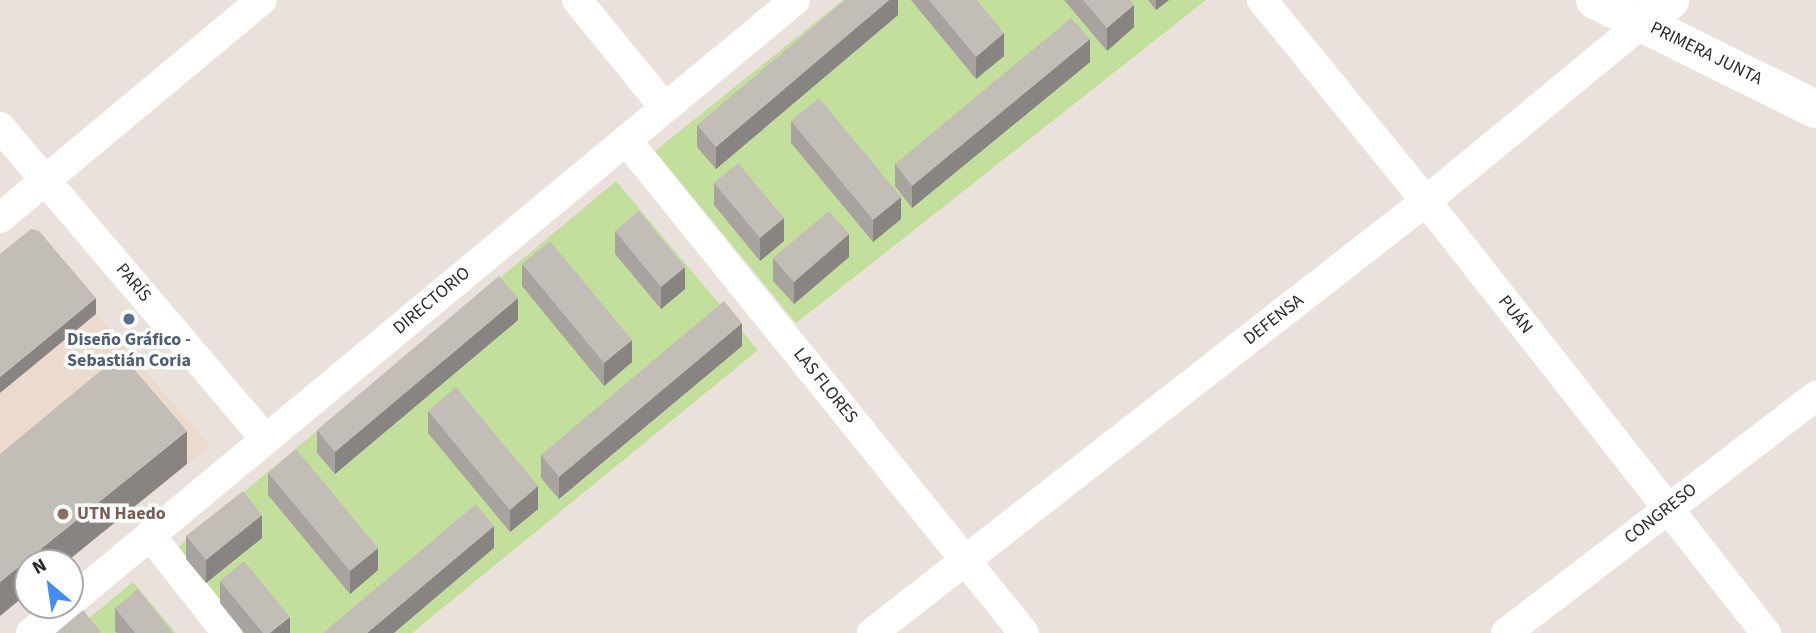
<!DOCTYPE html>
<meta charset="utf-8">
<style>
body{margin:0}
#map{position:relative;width:1816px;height:633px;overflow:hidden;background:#ebe1dc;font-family:"Source Sans 3",sans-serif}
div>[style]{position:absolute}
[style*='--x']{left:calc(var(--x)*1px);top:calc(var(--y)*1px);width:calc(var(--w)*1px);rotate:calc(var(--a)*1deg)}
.education>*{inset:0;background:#ecdacc}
.green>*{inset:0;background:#c2df9b}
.minor>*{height:30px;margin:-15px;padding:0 15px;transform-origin:15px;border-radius:15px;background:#fff}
.tertiary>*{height:38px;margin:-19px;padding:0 19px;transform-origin:19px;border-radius:19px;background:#fff}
.wall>*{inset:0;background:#a8a39e}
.shaded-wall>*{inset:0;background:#888481}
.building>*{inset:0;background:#c3bdb8}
.dots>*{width:19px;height:19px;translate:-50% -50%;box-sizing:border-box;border:4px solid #fff;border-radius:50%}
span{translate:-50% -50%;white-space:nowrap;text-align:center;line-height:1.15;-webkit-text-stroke:7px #fff;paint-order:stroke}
.street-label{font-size:18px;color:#2a2a2a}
.service-label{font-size:18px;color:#4e5e75;font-weight:700}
.education-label{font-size:18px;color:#785e54;font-weight:700}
.left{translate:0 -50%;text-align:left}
.north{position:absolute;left:14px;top:549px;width:70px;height:70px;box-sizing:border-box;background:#fff;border:2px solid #aaa;border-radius:50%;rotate:331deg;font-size:19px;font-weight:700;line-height:28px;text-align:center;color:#2a2a2a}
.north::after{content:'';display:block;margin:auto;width:24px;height:32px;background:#448cf0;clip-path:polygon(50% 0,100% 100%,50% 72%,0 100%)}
</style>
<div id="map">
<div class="education">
<div style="clip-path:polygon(96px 314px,210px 446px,65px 563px,28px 563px,28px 593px,0 616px,0 393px)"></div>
</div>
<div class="green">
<div style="clip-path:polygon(843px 0,872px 0,716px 169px,898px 15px,886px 0,1064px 0,1107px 50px,1112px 0,1148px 0,1156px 10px,1169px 0,1206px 0,796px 323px,655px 151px)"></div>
<div style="clip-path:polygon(evenodd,616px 181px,758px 350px,412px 633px,394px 633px,493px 549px,350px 633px,285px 633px,220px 603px,244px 633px,235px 633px,171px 553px,616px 181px,742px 346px,560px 499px,541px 478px,742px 346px)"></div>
<div style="clip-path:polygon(133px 582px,176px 633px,71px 633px)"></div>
</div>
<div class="minor">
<div style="--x:577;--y:0;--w:139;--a:50.8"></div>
<div style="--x:1262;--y:0;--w:259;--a:50.8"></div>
<div style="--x:1426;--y:201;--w:550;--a:51.8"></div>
<div style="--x:0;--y:127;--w:410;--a:49.6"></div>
<div style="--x:626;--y:140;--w:634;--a:51.09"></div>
<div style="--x:0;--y:218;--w:341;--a:-39.8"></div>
<div style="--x:150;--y:535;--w:125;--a:51.8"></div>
<div style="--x:70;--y:602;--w:942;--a:-39.7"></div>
<div style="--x:31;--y:633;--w:45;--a:-38.7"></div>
<div style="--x:872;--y:633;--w:703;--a:-37.95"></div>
<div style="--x:1426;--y:201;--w:280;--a:-39.5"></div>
<div style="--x:1506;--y:633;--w:390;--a:-37.4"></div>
</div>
<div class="tertiary">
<div style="--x:1595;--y:0;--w:246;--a:26.3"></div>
<div style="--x:1642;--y:23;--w:36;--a:-39"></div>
</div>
<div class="wall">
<div style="clip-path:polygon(898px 0,898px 15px,716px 169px,697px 147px,697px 125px)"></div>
<div style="clip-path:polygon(911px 0,977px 0,1004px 56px,976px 79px)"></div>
<div style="clip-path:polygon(1064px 0,1130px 0,1134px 27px,1107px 51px)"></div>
<div style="clip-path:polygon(1148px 0,1169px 0,1156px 10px)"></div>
<div style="clip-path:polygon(1090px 62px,912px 208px,895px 186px,895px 164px)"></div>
<div style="clip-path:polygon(791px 121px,901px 219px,873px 242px,791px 143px)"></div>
<div style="clip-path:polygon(714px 183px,784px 241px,760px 261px,714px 205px)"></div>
<div style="clip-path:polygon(615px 231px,685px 289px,661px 309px,615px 254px)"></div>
<div style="clip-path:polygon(849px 257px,794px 304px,773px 281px,773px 258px)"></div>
<div style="clip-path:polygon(522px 264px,632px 362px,604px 386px,522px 286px)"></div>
<div style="clip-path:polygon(518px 320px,335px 474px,317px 453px,317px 430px)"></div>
<div style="clip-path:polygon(742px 346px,559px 499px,541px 478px,541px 455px)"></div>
<div style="clip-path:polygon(428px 411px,538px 509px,510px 532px,428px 433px)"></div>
<div style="clip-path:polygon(268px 473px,378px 570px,350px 594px,268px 495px)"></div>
<div style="clip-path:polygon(186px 536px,262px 538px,206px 583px,186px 559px)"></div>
<div style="clip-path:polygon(220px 581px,290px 633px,244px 633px,220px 603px)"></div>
<div style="clip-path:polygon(115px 608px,173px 633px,117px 633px,115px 631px)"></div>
</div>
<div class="shaded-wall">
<div style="clip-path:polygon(889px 0,898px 0,898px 15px,716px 169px,716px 147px)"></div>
<div style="clip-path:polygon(1156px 0,1169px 0,1156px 10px)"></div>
<div style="clip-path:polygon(1134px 5px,1134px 27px,1107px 51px,1107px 28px)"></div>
<div style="clip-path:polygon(1004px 33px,1004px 56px,976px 79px,976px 57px)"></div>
<div style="clip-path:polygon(1090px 39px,1090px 62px,912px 208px,912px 186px)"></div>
<div style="clip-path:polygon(901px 197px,901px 219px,873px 242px,873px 220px)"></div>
<div style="clip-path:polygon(784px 218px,784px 241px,760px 261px,760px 238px)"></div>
<div style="clip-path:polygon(849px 234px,849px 257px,794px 304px,794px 282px)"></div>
<div style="clip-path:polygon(685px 267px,685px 289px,661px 309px,661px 287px)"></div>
<div style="clip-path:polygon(96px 298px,96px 314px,0 393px,0 377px)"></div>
<div style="clip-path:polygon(518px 298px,518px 320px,335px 474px,335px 452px)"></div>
<div style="clip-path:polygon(742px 323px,742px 346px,559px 499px,559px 477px)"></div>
<div style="clip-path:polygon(632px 340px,632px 362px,604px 386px,604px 363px)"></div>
<div style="clip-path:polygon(187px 431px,187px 464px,65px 563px,28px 563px,28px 593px,0 616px,0 582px)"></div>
<div style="clip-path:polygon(538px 486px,538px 509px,510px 532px,510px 510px)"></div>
<div style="clip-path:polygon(262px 515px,262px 538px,206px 583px,206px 560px)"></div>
<div style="clip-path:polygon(494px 526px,494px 548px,394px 633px,367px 633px)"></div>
<div style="clip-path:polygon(378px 548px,378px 570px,350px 594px,350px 571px)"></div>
<div style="clip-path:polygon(290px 617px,290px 633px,270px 633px)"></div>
</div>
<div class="building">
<div style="clip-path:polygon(845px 0,889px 0,716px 147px,697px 125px)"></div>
<div style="clip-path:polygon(929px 0,977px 0,1004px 33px,976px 57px)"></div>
<div style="clip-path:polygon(1083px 0,1130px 0,1134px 5px,1107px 28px)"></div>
<div style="clip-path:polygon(1071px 18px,1090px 39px,912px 186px,895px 164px)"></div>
<div style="clip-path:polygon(819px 98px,901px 197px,873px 220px,791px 121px)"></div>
<div style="clip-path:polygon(738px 163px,784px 218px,760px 238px,714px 183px)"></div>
<div style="clip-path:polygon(639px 211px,685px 267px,661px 287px,615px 231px)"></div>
<div style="clip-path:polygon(829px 211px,849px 234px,794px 282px,773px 258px)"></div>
<div style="clip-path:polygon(31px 229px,39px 231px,96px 298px,0 377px,0 254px)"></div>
<div style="clip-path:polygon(550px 241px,632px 340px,604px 363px,522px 264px)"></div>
<div style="clip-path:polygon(499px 276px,518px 298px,335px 452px,317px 430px)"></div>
<div style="clip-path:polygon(724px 301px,742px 323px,559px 477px,541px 455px)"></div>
<div style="clip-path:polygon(121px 354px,187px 431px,0 582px,0 454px)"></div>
<div style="clip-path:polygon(456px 387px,538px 486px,510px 510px,428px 411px)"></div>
<div style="clip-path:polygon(296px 449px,378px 548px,350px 571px,268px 473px)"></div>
<div style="clip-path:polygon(243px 491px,262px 515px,206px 560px,186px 536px)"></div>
<div style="clip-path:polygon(476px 504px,494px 526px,367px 633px,323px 633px)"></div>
<div style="clip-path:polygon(244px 561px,290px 617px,270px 633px,263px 633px,220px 581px)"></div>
<div style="clip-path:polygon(138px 589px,173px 633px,135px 633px,115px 608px)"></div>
<div style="clip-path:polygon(83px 610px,101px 632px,100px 633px,56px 633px)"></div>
</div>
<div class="dots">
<div style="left:129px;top:319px;background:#5c6f8a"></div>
<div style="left:63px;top:514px;background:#8d6e63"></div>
</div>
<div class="street-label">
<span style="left:1706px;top:54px;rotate:26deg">PRIMERA JUNTA</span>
<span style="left:133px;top:283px;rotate:50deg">PARÍS</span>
<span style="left:432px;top:301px;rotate:-40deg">DIRECTORIO</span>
<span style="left:1515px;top:315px;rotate:52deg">PUÁN</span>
<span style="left:1274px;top:320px;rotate:-38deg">DEFENSA</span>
<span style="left:825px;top:386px;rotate:51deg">LAS FLORES</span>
<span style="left:1661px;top:514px;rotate:-38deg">CONGRESO</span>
</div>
<div class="service-label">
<span style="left:129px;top:351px">Diseño Gráfico -<br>Sebastián Coria</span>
</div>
<div class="education-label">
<span class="left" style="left:77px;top:514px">UTN Haedo</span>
</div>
<div class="north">N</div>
</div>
